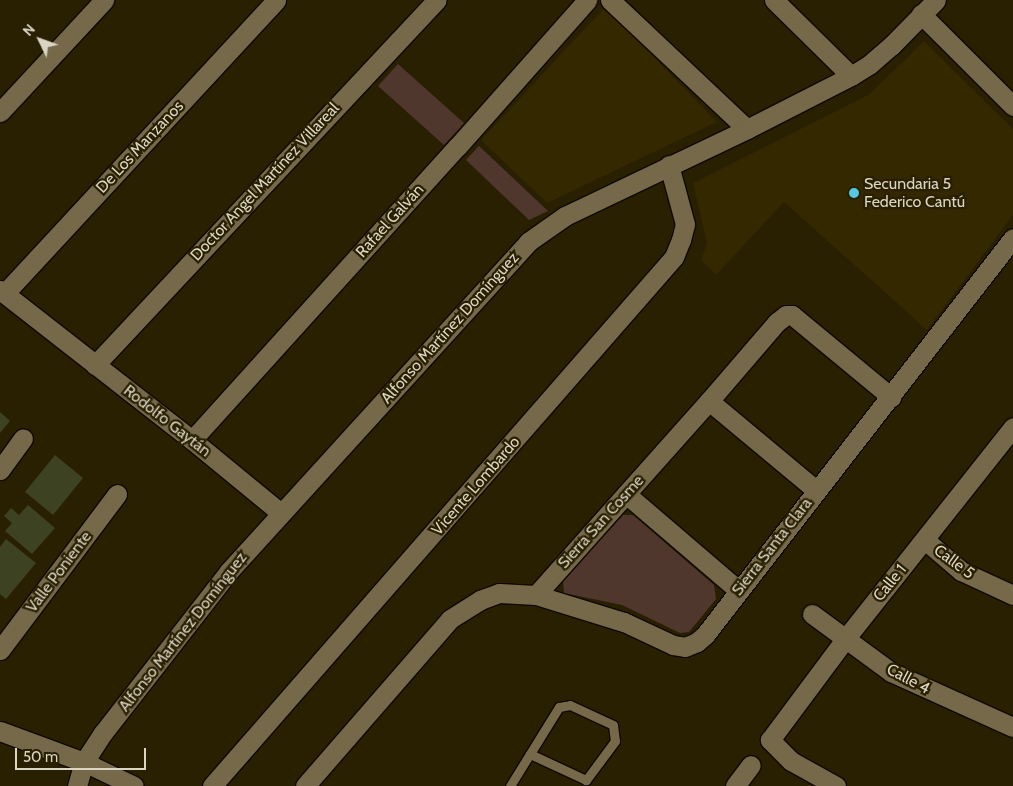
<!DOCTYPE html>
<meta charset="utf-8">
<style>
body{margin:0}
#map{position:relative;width:1013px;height:786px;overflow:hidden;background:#291f01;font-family:Cabin,sans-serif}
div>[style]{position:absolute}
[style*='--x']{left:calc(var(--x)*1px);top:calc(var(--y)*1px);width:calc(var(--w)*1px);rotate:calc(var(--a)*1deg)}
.built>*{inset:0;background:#342800}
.green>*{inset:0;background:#4f372e}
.building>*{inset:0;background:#3d4223}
.roads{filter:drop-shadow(1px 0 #100900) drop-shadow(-1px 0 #100900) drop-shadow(0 1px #100900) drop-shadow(0 -1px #100900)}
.lane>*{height:9px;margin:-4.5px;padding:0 4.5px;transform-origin:4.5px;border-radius:4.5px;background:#75694a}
.street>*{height:19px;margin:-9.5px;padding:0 9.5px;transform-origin:9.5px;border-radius:9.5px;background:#75694a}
.dots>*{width:14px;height:14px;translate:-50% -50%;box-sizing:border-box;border:2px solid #291f01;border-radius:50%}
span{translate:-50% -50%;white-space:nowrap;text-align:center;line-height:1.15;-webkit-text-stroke:4.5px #291f01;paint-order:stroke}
.street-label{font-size:16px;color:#dbd5c3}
.poi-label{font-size:16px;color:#dbd5c3}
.left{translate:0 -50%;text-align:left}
.north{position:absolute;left:15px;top:15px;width:50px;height:50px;-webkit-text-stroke:4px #291f01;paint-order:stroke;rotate:312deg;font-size:14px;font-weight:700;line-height:20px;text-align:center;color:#dbd5c3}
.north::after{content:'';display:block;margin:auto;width:18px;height:22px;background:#dbd5c3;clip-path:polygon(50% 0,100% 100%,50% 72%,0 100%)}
.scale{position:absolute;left:15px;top:748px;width:131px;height:22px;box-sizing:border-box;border:2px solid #dbd5c3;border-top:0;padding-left:6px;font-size:15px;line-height:18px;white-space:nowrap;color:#dbd5c3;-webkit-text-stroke:4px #291f01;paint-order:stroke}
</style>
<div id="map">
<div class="built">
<div style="clip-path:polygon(605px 7px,717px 122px,547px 203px,481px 140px)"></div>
<div style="clip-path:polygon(924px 41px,1013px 129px,1013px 215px,927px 330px,784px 202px,716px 275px,701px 260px,707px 243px,693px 183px,870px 94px)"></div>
</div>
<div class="green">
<div style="clip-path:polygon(398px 64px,464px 123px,444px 145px,378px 86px)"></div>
<div style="clip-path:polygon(479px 146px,548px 211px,529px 220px,466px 160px)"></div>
<div style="clip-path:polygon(623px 515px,633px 515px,714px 585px,716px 599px,689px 632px,680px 633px,622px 605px,564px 593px,563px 581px)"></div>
</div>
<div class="building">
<div style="clip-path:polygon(0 412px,10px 421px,0 433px)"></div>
<div style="clip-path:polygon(55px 455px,83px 478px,53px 515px,25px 492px)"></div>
<div style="clip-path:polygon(28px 505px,55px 528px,32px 554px,5px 531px,12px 523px,4px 516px,11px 508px,19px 515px)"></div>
<div style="clip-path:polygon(6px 539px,36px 563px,6px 599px,0 594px,0 547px)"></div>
</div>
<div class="roads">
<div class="lane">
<div style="--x:510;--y:786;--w:93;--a:-58.2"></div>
<div style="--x:559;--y:707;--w:11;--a:-10"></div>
<div style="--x:570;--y:705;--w:47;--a:24.9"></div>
<div style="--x:613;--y:725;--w:16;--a:83"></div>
<div style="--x:615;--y:741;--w:49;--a:126.6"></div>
<div style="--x:586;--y:780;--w:62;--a:-155.1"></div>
</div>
<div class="street">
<div style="--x:610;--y:0;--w:188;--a:43.3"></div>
<div style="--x:774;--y:0;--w:108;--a:44.6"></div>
<div style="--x:921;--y:14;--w:130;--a:45"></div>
<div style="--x:0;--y:112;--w:153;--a:-47.1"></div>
<div style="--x:0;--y:290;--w:244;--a:38"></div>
<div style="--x:192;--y:440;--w:115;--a:39.4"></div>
<div style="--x:5;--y:293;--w:399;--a:-47.2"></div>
<div style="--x:95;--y:365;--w:500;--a:-46.9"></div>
<div style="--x:709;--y:401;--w:139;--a:39.8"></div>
<div style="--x:192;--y:440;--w:396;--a:-47.9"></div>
<div style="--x:458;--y:146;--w:195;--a:-48.5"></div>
<div style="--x:0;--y:470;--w:39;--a:-54"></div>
<div style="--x:626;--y:494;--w:148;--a:40.6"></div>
<div style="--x:925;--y:540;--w:48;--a:40.7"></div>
<div style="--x:961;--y:571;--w:57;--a:24.8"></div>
<div style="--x:536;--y:595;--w:260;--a:-48.3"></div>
<div style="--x:709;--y:401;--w:104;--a:-49.3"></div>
<div style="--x:777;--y:322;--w:11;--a:-38"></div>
<div style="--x:786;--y:315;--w:6;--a:0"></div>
<div style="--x:792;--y:315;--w:129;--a:39.6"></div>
<div style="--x:812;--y:614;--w:98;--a:36.3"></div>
<div style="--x:891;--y:672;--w:134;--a:24.3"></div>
<div style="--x:0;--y:650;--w:195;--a:-53.1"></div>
<div style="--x:0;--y:731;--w:90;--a:20.3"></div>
<div style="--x:84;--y:762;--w:55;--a:25.6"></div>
<div style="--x:77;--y:786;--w:25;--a:-74"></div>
<div style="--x:84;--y:762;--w:35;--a:-57"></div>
<div style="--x:103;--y:733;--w:205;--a:-52.1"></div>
<div style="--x:229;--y:571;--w:445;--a:-47.7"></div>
<div style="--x:528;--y:242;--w:45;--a:-35.1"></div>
<div style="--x:565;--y:216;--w:202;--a:-25.5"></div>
<div style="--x:747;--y:129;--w:117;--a:-27"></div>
<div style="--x:851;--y:76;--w:22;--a:-32"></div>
<div style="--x:870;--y:64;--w:28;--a:-41"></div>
<div style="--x:891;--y:46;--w:64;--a:-45.6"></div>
<div style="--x:212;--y:786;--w:702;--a:-48.87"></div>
<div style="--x:674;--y:257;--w:18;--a:-68"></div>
<div style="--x:681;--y:240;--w:16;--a:-76"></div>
<div style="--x:685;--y:224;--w:61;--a:-105.2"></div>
<div style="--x:305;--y:786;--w:221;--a:-49"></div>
<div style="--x:450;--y:619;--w:36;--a:-32"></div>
<div style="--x:480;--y:600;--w:20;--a:-20"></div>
<div style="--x:499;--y:593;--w:37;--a:3"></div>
<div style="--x:536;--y:595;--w:92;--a:17.1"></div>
<div style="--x:624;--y:622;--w:54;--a:25.1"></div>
<div style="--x:673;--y:645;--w:12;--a:9"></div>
<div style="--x:685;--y:647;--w:13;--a:-23"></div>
<div style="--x:697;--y:642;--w:11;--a:-41"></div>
<div style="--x:705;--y:635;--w:502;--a:-52.2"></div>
<div style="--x:735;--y:786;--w:26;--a:-53"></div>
<div style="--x:836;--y:786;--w:51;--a:-150.9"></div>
<div style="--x:791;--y:761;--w:30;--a:-135"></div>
<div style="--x:770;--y:740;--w:127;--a:-53.3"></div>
<div style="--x:846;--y:638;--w:269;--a:-51.6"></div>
</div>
</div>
<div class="dots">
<div style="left:854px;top:193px;background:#56c9e0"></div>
</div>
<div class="street-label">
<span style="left:140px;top:147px;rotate:-47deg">De Los Manzanos</span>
<span style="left:265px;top:182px;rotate:-47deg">Doctor Angel Martínez Villareal</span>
<span style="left:390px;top:221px;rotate:-48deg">Rafael Galván</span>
<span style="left:450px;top:328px;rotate:-48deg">Alfonso Martínez Domínguez</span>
<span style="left:167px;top:421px;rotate:38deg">Rodolfo Gaytán</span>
<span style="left:476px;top:486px;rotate:-49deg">Vicente Lombardo</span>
<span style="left:601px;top:522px;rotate:-48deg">Sierra San Cosme</span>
<span style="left:772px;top:547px;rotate:-52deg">Sierra Santa Clara</span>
<span style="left:954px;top:562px;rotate:36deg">Calle 5</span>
<span style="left:59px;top:572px;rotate:-53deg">Valle Poniente</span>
<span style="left:890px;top:583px;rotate:-51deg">Calle 1</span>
<span style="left:183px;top:632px;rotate:-52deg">Alfonso Martínez Domínguez</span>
<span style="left:908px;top:679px;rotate:28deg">Calle 4</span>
</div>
<div class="poi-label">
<span class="left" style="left:864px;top:193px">Secundaria 5<br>Federico Cantú</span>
</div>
<div class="north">N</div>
<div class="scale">50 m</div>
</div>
